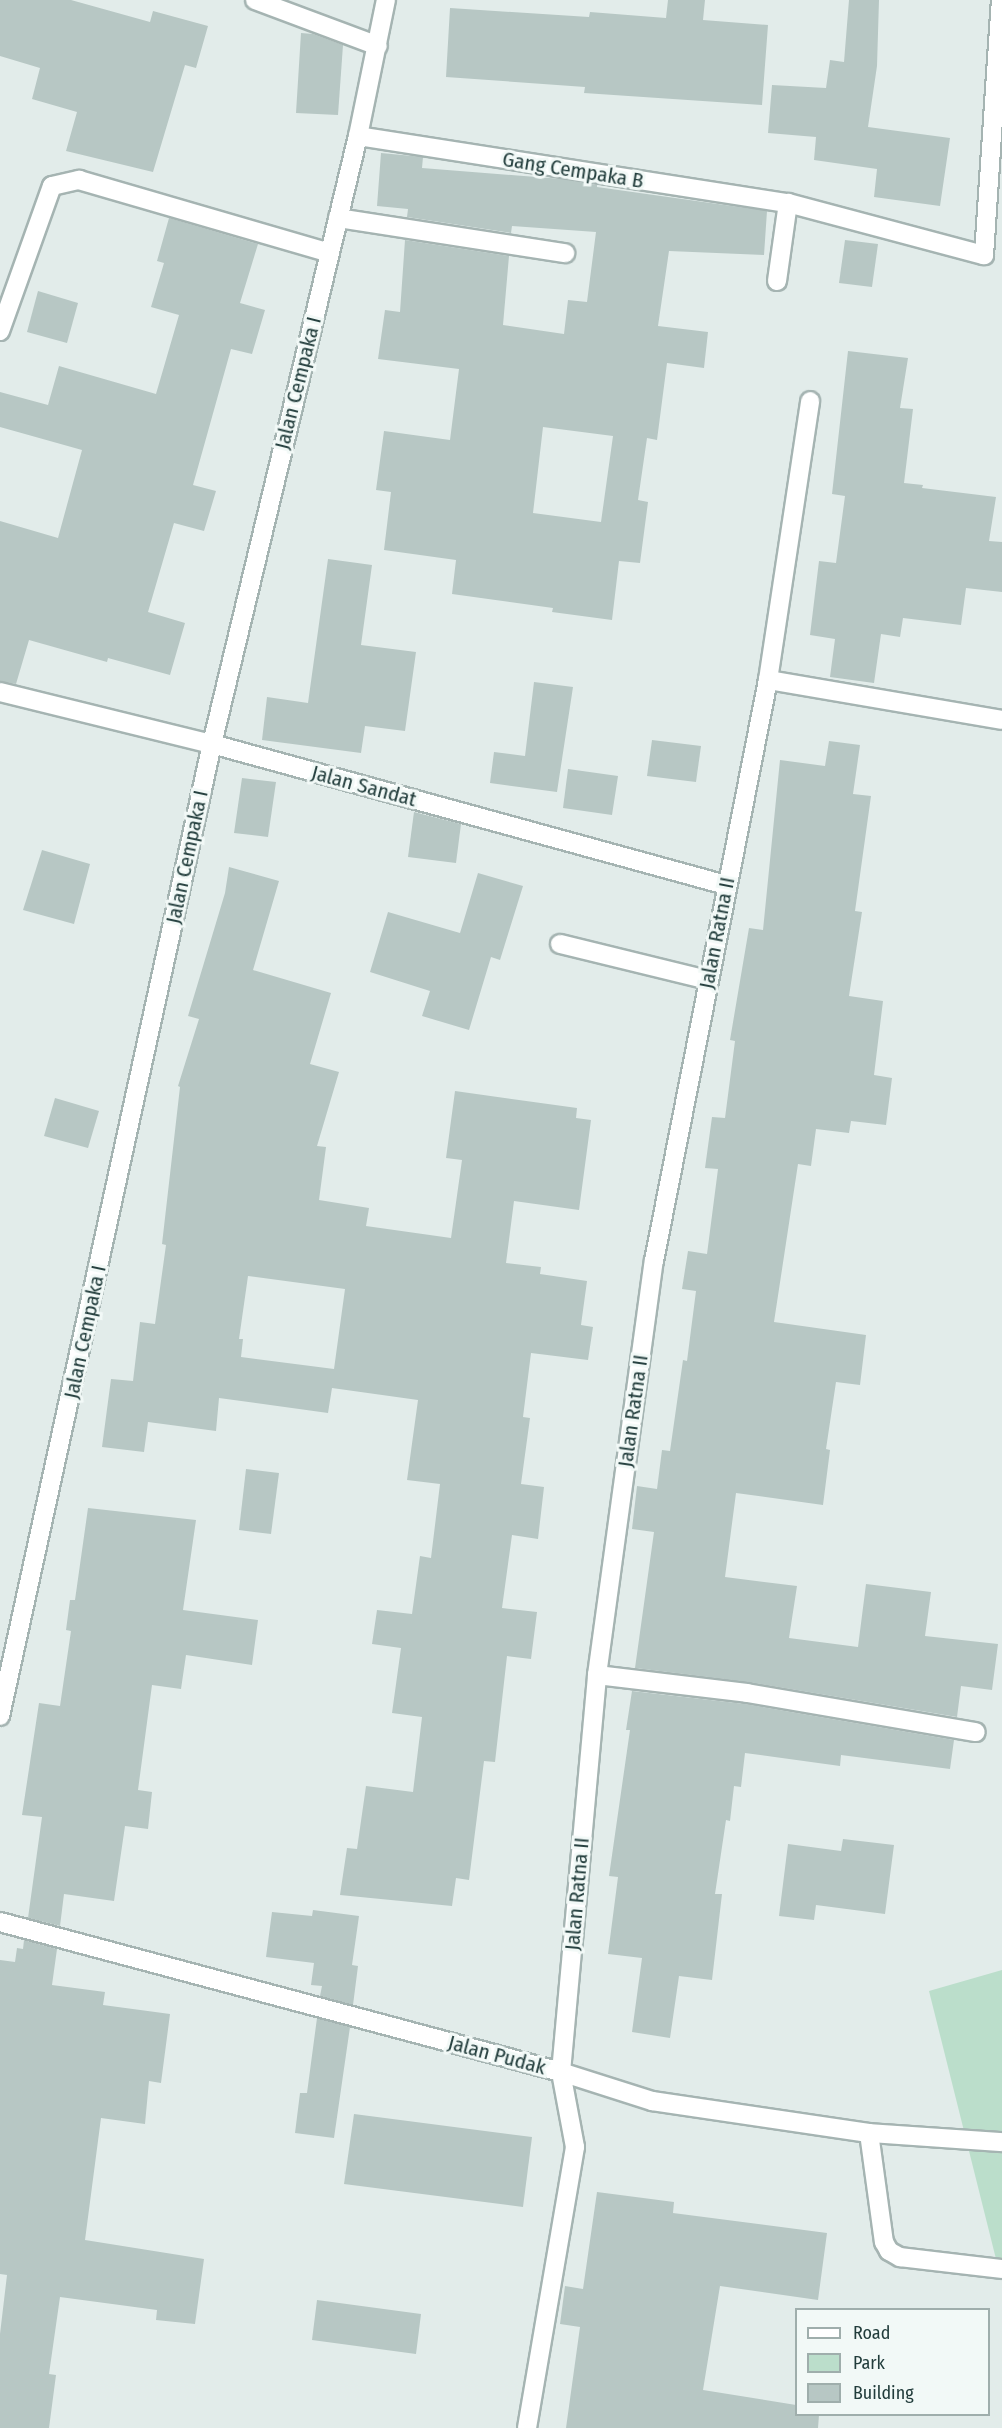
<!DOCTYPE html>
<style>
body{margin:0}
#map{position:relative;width:1002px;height:2428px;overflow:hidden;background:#e2ecea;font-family:"Fira Sans Condensed",sans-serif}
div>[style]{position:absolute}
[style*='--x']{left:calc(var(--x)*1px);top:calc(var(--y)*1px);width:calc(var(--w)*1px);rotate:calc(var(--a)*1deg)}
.green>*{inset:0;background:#bbdecb}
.building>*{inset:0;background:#b7c7c4}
.roads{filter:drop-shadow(2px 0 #a5b4b2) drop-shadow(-2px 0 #a5b4b2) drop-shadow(0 2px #a5b4b2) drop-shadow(0 -2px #a5b4b2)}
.service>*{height:18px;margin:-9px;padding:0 9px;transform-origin:9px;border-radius:9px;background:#fff}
.minor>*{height:18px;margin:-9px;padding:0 9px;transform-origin:9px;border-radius:9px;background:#fff}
span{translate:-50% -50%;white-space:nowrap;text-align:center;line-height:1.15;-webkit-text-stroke:6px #f2f9f7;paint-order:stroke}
.street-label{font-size:21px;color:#223d3c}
.legend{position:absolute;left:795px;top:2308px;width:195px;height:108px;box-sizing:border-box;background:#f2f9f7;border:2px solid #9faeac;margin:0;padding:8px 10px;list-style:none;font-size:18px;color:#223d3c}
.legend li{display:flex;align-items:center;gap:12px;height:30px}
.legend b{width:30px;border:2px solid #9faeac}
</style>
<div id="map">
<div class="green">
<div style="clip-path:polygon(1002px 1970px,1002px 2262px,997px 2263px,929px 1991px)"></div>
</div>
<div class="building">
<div style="clip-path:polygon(0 0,71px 0,150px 22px,153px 11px,208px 26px,196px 68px,185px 65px,153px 172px,66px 151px,77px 112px,32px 99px,40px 68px,0 56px)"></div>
<div style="clip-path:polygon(668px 0,705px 0,703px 20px,768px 25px,762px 105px,584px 93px,585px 87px,446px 77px,450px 8px,589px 17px,590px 12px,666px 18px)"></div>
<div style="clip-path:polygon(849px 0,879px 0,877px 66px,868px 127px,950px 138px,940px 206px,874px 197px,877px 169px,814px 160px,816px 137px,768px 133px,772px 85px,826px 88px,830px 60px,844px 62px)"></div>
<div style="clip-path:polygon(301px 33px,313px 34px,343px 45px,338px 115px,296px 113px)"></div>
<div style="clip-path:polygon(evenodd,381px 153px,423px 157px,422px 168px,562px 179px,597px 185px,597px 187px,767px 211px,764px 255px,669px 251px,658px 326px,708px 332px,704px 368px,667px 363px,657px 440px,647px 438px,638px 500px,648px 502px,640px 563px,619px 561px,612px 620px,552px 612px,553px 608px,452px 594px,456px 560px,384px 550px,391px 492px,376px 490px,384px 431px,450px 440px,459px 369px,378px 359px,385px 310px,400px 312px,405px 240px,509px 256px,503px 325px,564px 334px,568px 300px,587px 302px,596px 232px,512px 226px,511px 233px,407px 217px,408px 209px,377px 206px,381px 153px,543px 427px,613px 436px,601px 522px,533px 513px,543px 427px)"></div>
<div style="clip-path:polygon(169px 218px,258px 244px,240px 303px,265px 310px,252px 354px,231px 349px,193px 485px,216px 491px,204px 531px,174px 523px,148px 612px,185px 623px,170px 675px,108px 658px,107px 662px,29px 640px,16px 684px,0 681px,0 521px,58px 538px,82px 450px,0 427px,0 392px,48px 405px,59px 366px,156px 394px,179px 315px,151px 307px,164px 263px,157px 261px)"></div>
<div style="clip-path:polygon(845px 240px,878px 244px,872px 287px,839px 283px)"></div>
<div style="clip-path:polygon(38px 291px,78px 303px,67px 343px,27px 332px)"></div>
<div style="clip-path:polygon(848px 351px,908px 358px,900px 408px,913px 409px,904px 483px,923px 485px,922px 488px,996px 497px,989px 541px,1002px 542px,1002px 592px,966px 588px,961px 625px,903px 618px,900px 637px,881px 634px,874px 683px,830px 677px,835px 639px,810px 635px,819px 561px,836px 563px,845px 496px,832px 494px)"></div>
<div style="clip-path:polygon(328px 559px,372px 565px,361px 645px,416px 652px,405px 731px,365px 726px,361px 753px,262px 740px,267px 697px,308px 703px)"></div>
<div style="clip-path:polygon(534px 682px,573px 687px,557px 792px,490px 783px,494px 752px,525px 756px)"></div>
<div style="clip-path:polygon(652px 740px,701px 746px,696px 782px,647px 776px)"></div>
<div style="clip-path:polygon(829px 741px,860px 745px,853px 794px,871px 796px,855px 911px,862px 912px,849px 996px,883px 1001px,874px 1075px,892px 1078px,886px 1125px,851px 1121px,849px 1133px,816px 1129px,811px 1166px,798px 1164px,774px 1322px,866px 1335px,860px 1385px,836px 1382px,826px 1449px,830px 1450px,823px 1505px,736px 1493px,725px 1577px,797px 1586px,789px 1638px,858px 1647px,866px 1584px,931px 1592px,925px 1636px,998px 1644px,992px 1690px,961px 1686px,957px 1717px,749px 1682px,635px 1668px,654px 1532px,632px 1529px,637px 1486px,657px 1489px,662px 1450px,670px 1451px,683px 1360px,687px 1361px,696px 1291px,682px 1289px,688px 1251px,707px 1254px,718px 1169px,705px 1168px,712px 1117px,725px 1118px,735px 1041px,730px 1040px,749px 928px,763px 930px,780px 760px,825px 766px)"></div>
<div style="clip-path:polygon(568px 769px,618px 776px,612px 815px,563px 808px)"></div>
<div style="clip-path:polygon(242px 778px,276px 782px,268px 837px,234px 833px)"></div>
<div style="clip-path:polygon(414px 812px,461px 824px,456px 863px,408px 857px)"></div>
<div style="clip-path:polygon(42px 850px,90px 864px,74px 924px,23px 910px)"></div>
<div style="clip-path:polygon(evenodd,229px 867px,279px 881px,253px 970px,331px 993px,310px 1064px,339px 1072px,317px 1146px,326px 1147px,319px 1200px,369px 1208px,366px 1226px,451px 1238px,462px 1160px,446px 1158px,455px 1091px,577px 1108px,576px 1118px,591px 1120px,579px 1210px,514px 1201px,506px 1263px,541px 1267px,540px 1274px,587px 1281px,581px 1325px,593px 1327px,588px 1360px,531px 1353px,523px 1417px,530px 1418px,521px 1484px,544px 1487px,538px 1539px,512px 1535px,502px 1608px,537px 1612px,531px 1659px,507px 1656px,495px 1762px,484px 1761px,469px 1880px,456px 1878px,452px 1906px,340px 1895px,347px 1848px,357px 1849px,366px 1786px,413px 1792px,422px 1717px,392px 1713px,401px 1648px,372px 1644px,377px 1610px,412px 1614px,420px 1556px,431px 1558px,440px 1484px,407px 1480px,418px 1400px,332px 1388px,328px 1413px,219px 1398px,216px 1431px,148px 1422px,144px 1452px,102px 1447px,111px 1379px,133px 1381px,140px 1322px,155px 1324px,166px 1245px,162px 1244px,180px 1087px,178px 1086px,199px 1019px,188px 1016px,225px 893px,229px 867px,248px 1276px,345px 1289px,334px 1369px,241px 1357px,243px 1339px,239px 1339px,248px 1276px)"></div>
<div style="clip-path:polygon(478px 873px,523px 886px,500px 960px,491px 957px,469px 1030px,422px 1016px,430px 991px,370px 972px,388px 912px,460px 933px)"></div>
<div style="clip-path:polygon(55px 1098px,99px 1111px,88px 1148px,44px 1136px)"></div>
<div style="clip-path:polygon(246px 1469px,279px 1473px,271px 1534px,239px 1530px)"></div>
<div style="clip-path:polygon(88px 1508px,196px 1520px,183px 1610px,258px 1620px,252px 1665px,186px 1655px,181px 1689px,152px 1685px,138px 1790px,152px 1792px,148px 1829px,125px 1826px,114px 1901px,64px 1894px,60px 1926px,28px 1918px,42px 1817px,22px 1815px,39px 1703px,60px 1706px,71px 1631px,66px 1630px,70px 1600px,75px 1600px)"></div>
<div style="clip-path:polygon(632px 1691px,745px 1704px,954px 1740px,950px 1769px,841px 1755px,840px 1766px,745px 1753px,741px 1787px,734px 1786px,730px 1821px,726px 1820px,715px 1894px,722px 1894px,712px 1980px,679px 1976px,670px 2038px,632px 2032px,642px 1958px,608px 1954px,618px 1877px,609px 1876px,630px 1730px,626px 1730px)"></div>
<div style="clip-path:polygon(843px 1839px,894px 1845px,885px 1914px,816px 1905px,814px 1920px,779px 1916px,788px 1844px,841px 1851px)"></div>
<div style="clip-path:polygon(313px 1910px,359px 1916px,352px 1965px,358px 1966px,353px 2005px,320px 1996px,322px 1986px,311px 1985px,314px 1963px,266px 1957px,272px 1912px,312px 1916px)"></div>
<div style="clip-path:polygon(24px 1940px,57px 1949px,52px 1985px,105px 1992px,103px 2005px,170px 2014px,161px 2083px,149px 2081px,145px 2124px,101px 2118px,85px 2240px,204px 2259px,195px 2324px,156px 2320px,157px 2310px,60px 2297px,49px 2374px,56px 2375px,49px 2428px,0 2428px,0 2334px,7px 2275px,0 2274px,0 1960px,15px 1962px,17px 1948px,23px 1949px)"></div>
<div style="clip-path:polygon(317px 2018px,350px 2027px,334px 2138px,295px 2133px,300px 2093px,307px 2093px)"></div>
<div style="clip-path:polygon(354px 2114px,532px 2137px,523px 2207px,344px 2184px)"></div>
<div style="clip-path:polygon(597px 2192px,674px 2202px,673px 2213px,827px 2233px,818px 2300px,720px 2286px,703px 2390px,796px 2405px,796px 2415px,819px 2415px,818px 2428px,566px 2428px,580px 2327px,560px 2324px,565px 2286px,583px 2289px)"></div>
<div style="clip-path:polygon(317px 2300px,421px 2314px,416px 2354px,312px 2340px)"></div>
</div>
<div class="roads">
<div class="service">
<div style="--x:560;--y:944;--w:152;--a:13.7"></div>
</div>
<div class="minor">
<div style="--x:255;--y:0;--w:131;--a:20.5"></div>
<div style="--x:358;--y:136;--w:435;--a:8.9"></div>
<div style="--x:338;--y:218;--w:230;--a:8.8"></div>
<div style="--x:777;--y:281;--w:79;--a:-82"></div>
<div style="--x:788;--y:203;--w:203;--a:14.9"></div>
<div style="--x:984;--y:255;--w:256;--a:-86.2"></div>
<div style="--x:0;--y:331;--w:154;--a:-70.3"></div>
<div style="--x:52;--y:186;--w:28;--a:-13"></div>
<div style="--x:79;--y:180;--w:261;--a:16.2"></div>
<div style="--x:768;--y:680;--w:237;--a:9.7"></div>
<div style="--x:0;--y:692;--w:218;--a:13.8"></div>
<div style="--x:212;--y:744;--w:533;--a:15.34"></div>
<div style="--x:597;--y:1675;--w:151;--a:6.8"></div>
<div style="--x:747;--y:1693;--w:232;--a:9.7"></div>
<div style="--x:0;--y:1716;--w:995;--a:-77.7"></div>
<div style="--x:212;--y:744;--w:625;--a:-76.5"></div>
<div style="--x:358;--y:136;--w:139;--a:-78.4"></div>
<div style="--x:0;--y:1922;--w:581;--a:14.97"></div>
<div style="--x:561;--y:2072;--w:96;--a:17.7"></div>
<div style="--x:652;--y:2101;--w:219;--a:8.4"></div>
<div style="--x:869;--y:2133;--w:133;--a:3.9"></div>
<div style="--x:869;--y:2133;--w:110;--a:82.2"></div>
<div style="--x:884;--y:2242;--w:10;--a:61"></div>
<div style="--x:889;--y:2251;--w:13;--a:29"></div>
<div style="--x:900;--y:2257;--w:103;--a:6.7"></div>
<div style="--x:527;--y:2428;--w:285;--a:-80.3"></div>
<div style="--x:575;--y:2147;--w:76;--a:-100.6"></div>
<div style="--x:561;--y:2072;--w:399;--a:-84.8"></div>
<div style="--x:597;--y:1675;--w:418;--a:-82.2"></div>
<div style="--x:654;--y:1261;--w:592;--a:-78.9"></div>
<div style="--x:768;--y:680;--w:282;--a:-81.4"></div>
</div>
</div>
<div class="street-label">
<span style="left:573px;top:170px;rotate:9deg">Gang Cempaka B</span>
<span style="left:298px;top:383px;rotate:-76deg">Jalan Cempaka I</span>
<span style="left:364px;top:786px;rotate:15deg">Jalan Sandat</span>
<span style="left:187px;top:857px;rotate:-78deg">Jalan Cempaka I</span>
<span style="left:717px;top:933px;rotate:-79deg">Jalan Ratna II</span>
<span style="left:85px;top:1332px;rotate:-78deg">Jalan Cempaka I</span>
<span style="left:633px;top:1411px;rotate:-82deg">Jalan Ratna II</span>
<span style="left:577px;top:1894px;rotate:-85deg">Jalan Ratna II</span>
<span style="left:497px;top:2055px;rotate:15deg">Jalan Pudak</span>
</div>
<ul class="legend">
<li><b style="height:8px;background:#fff"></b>Road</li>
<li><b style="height:16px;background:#bbdecb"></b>Park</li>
<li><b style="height:16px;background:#b7c7c4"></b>Building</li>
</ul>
</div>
